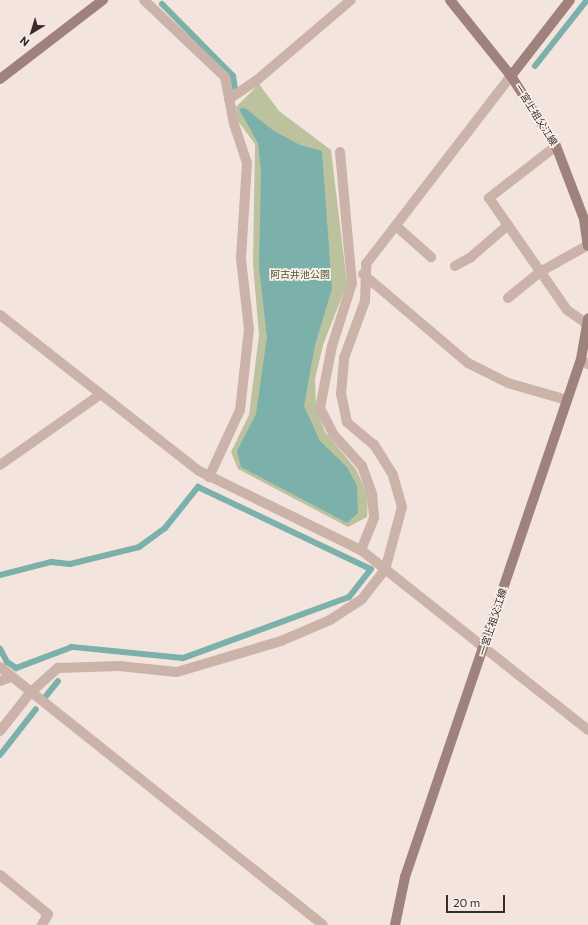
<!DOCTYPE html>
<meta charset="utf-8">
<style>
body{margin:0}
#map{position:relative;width:588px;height:925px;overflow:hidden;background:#f3e5de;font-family:Commissioner,"Noto Sans JP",sans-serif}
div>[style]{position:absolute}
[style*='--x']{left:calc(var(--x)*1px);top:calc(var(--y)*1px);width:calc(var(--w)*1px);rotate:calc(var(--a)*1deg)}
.green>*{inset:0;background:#bcc29d}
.water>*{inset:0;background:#7cb0aa}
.stream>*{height:6px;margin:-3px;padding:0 3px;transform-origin:3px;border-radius:3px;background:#7cb0aa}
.street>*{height:10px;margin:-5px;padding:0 5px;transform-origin:5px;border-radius:5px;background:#cbb3a9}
.secondary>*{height:10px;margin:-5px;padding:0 5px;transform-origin:5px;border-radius:5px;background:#9f827b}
span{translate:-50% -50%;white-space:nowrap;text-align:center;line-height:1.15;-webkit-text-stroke:3.5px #faf0eb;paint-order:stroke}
.street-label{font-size:10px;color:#392b29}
.park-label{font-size:10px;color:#4f572d}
.north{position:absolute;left:12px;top:12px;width:40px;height:40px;-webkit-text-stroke:3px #faf0eb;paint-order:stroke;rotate:218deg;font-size:11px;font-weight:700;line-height:16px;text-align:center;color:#392b29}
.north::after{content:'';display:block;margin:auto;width:14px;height:18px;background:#392b29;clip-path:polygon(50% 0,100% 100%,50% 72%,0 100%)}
.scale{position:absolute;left:446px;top:895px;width:59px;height:18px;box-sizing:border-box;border:2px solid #392b29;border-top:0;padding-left:5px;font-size:12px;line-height:14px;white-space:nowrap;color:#392b29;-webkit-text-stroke:3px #faf0eb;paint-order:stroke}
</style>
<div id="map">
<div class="green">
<div style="clip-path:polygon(259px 84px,279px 111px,331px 150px,347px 284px,323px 345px,315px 379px,316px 408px,325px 432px,356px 469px,368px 495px,367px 517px,348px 527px,238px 469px,231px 452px,249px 415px,259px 335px,253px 264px,255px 144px,238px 121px,236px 107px)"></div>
</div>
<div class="water">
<div style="clip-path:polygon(245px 108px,274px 131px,300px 145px,322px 151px,332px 289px,315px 345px,304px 406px,320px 441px,347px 467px,357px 486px,358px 513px,347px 523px,241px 467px,237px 451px,256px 414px,267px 337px,259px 267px,261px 172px,258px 143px,239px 109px)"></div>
</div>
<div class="stream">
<div style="--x:162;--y:4;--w:101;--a:45.4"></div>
<div style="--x:233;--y:76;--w:12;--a:81"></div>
<div style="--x:535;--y:66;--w:84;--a:-51.8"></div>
<div style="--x:0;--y:575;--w:53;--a:-14.3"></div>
<div style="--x:51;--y:562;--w:19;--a:6"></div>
<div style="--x:70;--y:564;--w:71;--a:-13.8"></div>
<div style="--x:139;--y:547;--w:32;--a:-36"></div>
<div style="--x:165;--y:528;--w:53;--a:-51.2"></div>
<div style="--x:198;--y:487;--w:191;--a:25.4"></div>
<div style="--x:371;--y:569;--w:36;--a:128"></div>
<div style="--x:349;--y:597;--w:177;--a:159.8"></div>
<div style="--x:183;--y:658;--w:112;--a:-174.3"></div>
<div style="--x:72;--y:647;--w:60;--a:159.4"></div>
<div style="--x:16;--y:668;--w:11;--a:-146"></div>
<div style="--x:7;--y:662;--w:15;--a:-118"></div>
<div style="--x:46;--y:696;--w:19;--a:-51"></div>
<div style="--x:0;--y:755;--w:58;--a:-52"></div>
</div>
<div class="street">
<div style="--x:144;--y:0;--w:112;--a:43.5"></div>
<div style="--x:225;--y:77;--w:48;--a:79.2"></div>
<div style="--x:234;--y:124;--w:41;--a:71.6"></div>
<div style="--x:247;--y:163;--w:96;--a:93.6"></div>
<div style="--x:241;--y:259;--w:70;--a:83.5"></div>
<div style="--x:249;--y:329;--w:81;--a:96.3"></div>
<div style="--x:240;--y:410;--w:74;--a:114.8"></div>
<div style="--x:229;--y:99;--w:34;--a:-34"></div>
<div style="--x:257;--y:80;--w:123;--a:-40.4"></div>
<div style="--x:556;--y:146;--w:85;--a:142.2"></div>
<div style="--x:489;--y:198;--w:136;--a:55.1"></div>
<div style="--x:567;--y:310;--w:24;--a:35"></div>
<div style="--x:340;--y:152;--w:132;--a:84.8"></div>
<div style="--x:352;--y:283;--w:66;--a:107.6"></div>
<div style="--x:332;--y:346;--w:63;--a:101"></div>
<div style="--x:320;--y:408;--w:30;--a:63"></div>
<div style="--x:334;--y:435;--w:42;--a:47.9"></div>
<div style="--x:362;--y:466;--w:30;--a:70"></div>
<div style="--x:372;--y:494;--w:24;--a:85"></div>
<div style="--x:374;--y:518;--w:35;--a:112"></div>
<div style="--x:396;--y:226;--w:47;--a:41.5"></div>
<div style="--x:455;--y:266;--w:18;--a:-29"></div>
<div style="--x:471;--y:257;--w:49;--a:-40.9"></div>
<div style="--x:363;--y:274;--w:138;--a:40.3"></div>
<div style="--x:468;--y:363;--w:45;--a:26.6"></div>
<div style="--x:508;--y:383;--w:61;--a:16.1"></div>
<div style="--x:508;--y:298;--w:41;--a:-39.1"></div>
<div style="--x:540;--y:272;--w:55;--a:-29.4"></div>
<div style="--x:0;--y:315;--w:253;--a:38.1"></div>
<div style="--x:199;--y:471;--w:180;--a:26"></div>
<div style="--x:361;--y:550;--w:290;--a:38.4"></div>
<div style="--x:581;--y:359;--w:9;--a:36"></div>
<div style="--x:0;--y:465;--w:123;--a:-35.1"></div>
<div style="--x:0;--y:667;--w:413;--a:38.6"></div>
<div style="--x:0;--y:681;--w:12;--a:-20"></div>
<div style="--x:0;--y:731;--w:48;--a:-51.7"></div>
<div style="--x:30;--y:693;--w:38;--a:-42"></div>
<div style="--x:58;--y:668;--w:61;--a:-1.9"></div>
<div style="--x:119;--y:666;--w:58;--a:5.9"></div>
<div style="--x:177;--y:672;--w:109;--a:-16.6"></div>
<div style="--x:281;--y:641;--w:53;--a:-23.2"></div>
<div style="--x:330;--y:620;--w:38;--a:-33"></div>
<div style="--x:362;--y:599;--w:37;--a:-52"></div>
<div style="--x:385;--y:570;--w:65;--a:-74.9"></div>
<div style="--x:402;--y:507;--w:33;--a:-106"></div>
<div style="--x:393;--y:475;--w:36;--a:-122"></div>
<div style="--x:374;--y:445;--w:35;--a:-140"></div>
<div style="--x:347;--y:422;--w:29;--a:-102"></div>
<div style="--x:341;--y:394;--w:36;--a:-85"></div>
<div style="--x:344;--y:358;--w:61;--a:-69.8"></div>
<div style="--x:365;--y:301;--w:37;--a:-88"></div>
<div style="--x:366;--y:264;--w:237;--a:-52.4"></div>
<div style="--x:0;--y:875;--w:62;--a:39.1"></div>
<div style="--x:48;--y:914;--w:13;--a:119"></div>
</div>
<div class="secondary">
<div style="--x:450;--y:0;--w:97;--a:51.2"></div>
<div style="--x:511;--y:76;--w:83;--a:57.3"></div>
<div style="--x:556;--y:146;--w:78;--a:69"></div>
<div style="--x:584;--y:219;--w:27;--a:82"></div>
<div style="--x:511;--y:76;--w:96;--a:-52.2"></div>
<div style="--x:0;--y:79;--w:130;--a:-37.5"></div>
<div style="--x:395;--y:925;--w:49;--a:-78.2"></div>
<div style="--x:405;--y:877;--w:547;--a:-71.23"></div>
<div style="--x:581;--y:359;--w:41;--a:-80.1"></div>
</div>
<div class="street-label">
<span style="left:536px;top:115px;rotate:58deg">一宮上祖父江線</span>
<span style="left:493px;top:622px;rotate:-72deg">一宮上祖父江線</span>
</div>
<div class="park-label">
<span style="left:300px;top:275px">阿古井池公園</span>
</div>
<div class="north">N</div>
<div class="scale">20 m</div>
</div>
